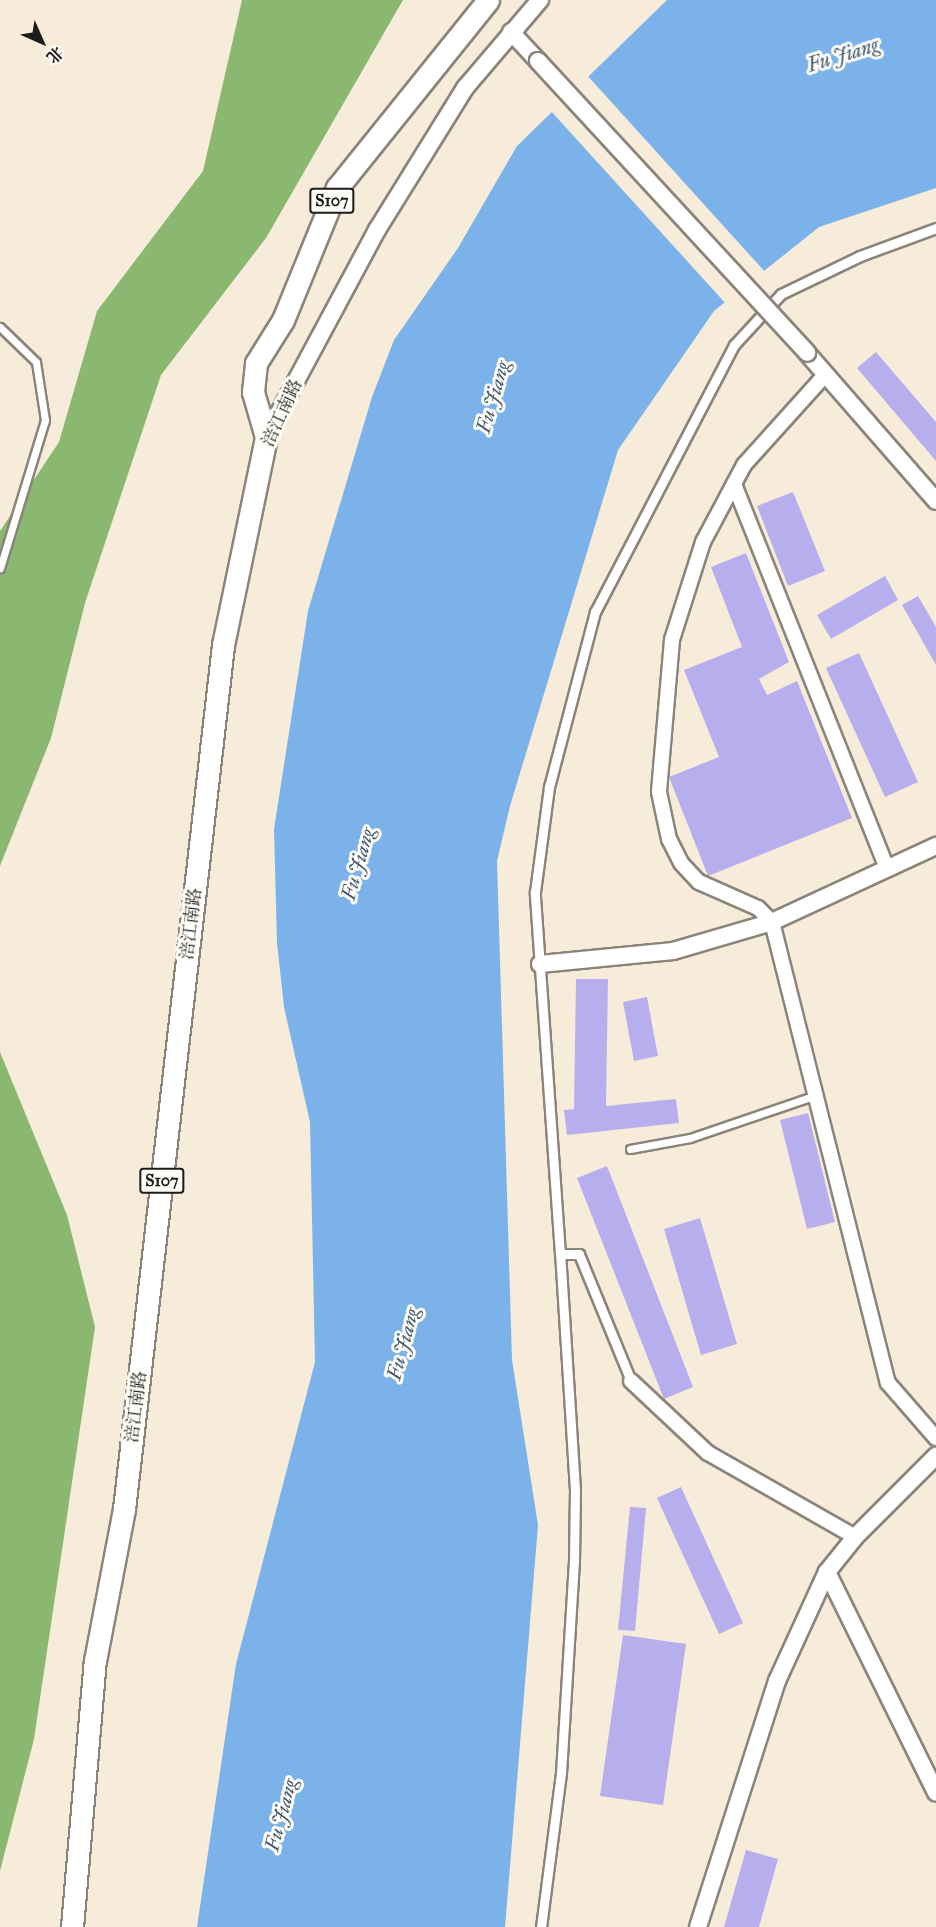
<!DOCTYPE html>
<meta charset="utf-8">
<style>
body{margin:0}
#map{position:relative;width:936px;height:1927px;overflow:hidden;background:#f7ecd9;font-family:"IM FELL Great Primer","Noto Serif SC",serif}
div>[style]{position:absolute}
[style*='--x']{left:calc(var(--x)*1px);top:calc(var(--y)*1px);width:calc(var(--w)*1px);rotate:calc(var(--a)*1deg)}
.forest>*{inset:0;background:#8bb871}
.water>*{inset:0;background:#7ab2e9}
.pier>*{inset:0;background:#f7ecd9}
.building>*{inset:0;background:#b7afed}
.roads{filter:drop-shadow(2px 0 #8a847a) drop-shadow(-2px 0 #8a847a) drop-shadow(0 2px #8a847a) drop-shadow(0 -2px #8a847a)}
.service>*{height:7px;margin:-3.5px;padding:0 3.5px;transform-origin:3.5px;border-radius:3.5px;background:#fff}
.pedestrian>*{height:9px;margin:-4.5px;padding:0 4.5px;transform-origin:4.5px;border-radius:4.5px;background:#fff}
.minor>*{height:14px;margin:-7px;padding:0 7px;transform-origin:7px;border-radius:7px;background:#fff}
.tertiary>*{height:16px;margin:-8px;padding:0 8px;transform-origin:8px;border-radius:8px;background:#fff}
.primary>*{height:21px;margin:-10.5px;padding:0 10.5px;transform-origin:10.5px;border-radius:10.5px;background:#fff}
.bridges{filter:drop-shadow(2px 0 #8a847a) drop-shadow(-2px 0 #8a847a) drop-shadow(0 2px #8a847a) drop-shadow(0 -2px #8a847a)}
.tertiary-bridge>*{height:16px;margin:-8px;padding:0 8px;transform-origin:8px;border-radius:8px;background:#fff}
span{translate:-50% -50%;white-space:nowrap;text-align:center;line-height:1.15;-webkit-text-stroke:6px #fdfcf7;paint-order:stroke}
.shield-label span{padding:2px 4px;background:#fdfcf7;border:2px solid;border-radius:4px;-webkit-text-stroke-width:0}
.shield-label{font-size:16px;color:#1c1c1c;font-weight:700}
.street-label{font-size:18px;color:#1c1c1c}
.water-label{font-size:20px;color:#42586e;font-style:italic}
.north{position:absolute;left:12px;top:12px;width:60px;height:60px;-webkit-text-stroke:4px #fdfcf7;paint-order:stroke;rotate:135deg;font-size:16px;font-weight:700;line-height:24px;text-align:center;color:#1c1c1c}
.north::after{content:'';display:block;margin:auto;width:21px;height:27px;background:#1c1c1c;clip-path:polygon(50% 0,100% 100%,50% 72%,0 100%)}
</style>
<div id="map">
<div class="forest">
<div style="clip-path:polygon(242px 0,403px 0,266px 238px,161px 375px,85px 603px,51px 738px,0 866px,0 531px,59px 442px,97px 311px,203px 171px)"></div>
<div style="clip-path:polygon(0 1052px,67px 1215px,95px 1327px,34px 1739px,0 1871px)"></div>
</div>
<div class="water">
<div style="clip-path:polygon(667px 0,936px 0,936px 188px,819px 227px,714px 311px,618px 450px,510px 806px,497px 861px,512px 1360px,538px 1525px,505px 1927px,197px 1927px,236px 1664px,315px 1362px,310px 1122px,284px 1007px,277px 943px,274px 829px,308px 611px,372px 397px,394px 340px,458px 248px,517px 146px)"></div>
</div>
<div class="pier">
<div style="clip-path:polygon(586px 74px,766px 273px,727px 305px,550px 110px)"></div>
</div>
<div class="building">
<div style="clip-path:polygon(876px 352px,936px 422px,936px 461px,857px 368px)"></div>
<div style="clip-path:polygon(793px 492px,825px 571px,788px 586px,757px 506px)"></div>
<div style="clip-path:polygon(746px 553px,789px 662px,759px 679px,767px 695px,797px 681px,852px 818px,708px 876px,669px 777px,719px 757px,684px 670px,742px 647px,711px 567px)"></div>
<div style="clip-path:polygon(885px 576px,898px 600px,831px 639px,817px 615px)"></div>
<div style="clip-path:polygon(918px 596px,936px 627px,936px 665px,902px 605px)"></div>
<div style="clip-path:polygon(859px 653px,918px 782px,885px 797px,826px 668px)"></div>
<div style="clip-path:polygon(576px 979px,608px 979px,606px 1106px,676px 1099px,679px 1123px,567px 1135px,564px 1110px,574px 1109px)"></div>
<div style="clip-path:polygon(647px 997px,658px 1056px,634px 1061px,623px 1002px)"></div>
<div style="clip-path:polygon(808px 1113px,835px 1222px,807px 1229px,780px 1120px)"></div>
<div style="clip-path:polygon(607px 1166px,693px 1387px,664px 1399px,577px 1178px)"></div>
<div style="clip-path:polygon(700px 1218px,737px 1344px,701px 1355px,664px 1229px)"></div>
<div style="clip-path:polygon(681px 1487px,743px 1623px,719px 1634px,657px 1498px)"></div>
<div style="clip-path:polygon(630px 1507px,646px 1508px,635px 1631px,618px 1630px)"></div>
<div style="clip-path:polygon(623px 1635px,686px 1644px,663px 1805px,600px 1796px)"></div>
<div style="clip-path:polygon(746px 1850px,778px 1859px,759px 1927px,724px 1927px)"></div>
</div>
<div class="roads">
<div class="service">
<div style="--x:0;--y:327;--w:50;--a:44.2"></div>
<div style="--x:36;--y:362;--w:59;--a:81.2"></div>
<div style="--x:45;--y:420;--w:155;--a:106.9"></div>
<div style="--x:630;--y:1149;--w:61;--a:-10.4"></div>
<div style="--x:690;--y:1138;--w:133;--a:-18.8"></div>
</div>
<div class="pedestrian">
<div style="--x:631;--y:1381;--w:137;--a:-112.3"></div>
<div style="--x:579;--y:1254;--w:19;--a:180"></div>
<div style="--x:560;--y:1254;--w:363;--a:-94"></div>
<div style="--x:535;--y:892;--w:106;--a:-82.4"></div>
<div style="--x:549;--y:787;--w:181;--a:-75.3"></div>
<div style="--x:595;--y:612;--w:301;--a:-62.5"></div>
<div style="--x:734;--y:345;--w:69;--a:-47.3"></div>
<div style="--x:781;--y:294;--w:88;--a:-25.7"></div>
<div style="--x:860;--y:256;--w:81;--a:-20.2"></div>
<div style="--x:541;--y:1927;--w:155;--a:-82.6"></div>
<div style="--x:561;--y:1773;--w:212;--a:-86.5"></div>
<div style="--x:574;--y:1561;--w:71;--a:-89.2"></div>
<div style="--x:575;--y:1490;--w:236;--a:-93.6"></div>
</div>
<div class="minor">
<div style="--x:825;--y:375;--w:121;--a:132"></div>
<div style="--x:744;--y:465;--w:87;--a:118"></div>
<div style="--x:703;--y:542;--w:103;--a:107.6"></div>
<div style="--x:672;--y:640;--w:153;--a:94.9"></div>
<div style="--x:659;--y:792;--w:48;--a:78"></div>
<div style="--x:669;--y:839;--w:27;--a:63"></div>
<div style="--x:681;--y:863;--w:26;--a:47"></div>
<div style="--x:699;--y:882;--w:64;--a:23.8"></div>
<div style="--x:758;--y:908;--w:20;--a:45"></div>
<div style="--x:772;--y:922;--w:475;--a:75.9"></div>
<div style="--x:888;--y:1383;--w:73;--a:48.9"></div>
<div style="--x:734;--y:484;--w:414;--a:68.3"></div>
<div style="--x:631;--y:1381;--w:105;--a:43.1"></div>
<div style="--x:708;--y:1453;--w:169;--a:29.7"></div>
</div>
<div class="tertiary">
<div style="--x:511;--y:32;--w:40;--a:47"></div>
<div style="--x:807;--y:353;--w:196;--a:48.9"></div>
<div style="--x:266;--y:437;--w:235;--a:-61.8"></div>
<div style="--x:377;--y:230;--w:167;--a:-58.2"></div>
<div style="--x:465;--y:88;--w:116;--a:-49.6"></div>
<div style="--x:540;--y:964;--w:134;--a:-5.6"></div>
<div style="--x:673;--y:951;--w:103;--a:-16.3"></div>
<div style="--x:772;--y:922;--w:181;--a:-24.9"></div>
<div style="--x:827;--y:1572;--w:246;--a:63.7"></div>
<div style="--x:698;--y:1927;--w:258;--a:-72.2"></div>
<div style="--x:777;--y:1681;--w:120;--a:-65.4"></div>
<div style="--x:827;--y:1572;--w:45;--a:-51.3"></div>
<div style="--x:855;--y:1537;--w:115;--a:-45"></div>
</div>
<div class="primary">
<div style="--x:72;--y:1927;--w:267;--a:-85.1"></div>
<div style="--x:95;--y:1661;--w:155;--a:-79.2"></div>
<div style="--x:124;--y:1509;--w:870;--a:-83.46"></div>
<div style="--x:223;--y:645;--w:212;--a:-78.3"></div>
<div style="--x:266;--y:437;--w:47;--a:-106.1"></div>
<div style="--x:253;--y:392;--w:29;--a:-84"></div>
<div style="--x:256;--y:363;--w:51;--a:-57.9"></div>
<div style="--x:283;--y:320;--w:143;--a:-67.8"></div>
<div style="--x:337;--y:188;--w:241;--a:-51.2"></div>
</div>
</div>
<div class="bridges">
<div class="tertiary-bridge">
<div style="--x:538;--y:61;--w:397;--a:47.3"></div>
</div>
</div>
<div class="shield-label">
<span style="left:332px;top:201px">S107</span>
<span style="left:162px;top:1181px">S107</span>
</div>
<div class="street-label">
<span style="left:282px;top:413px;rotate:-65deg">涪江南路</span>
<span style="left:191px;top:924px;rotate:-83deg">涪江南路</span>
<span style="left:136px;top:1407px;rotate:-83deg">涪江南路</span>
</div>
<div class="water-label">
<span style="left:843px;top:55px;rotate:-17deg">Fu Jiang</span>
<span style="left:493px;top:397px;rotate:-74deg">Fu Jiang</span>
<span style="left:358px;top:864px;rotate:-74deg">Fu Jiang</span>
<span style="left:403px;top:1344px;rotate:-75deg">Fu Jiang</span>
<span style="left:281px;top:1815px;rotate:-75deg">Fu Jiang</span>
</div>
<div class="north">北</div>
</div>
